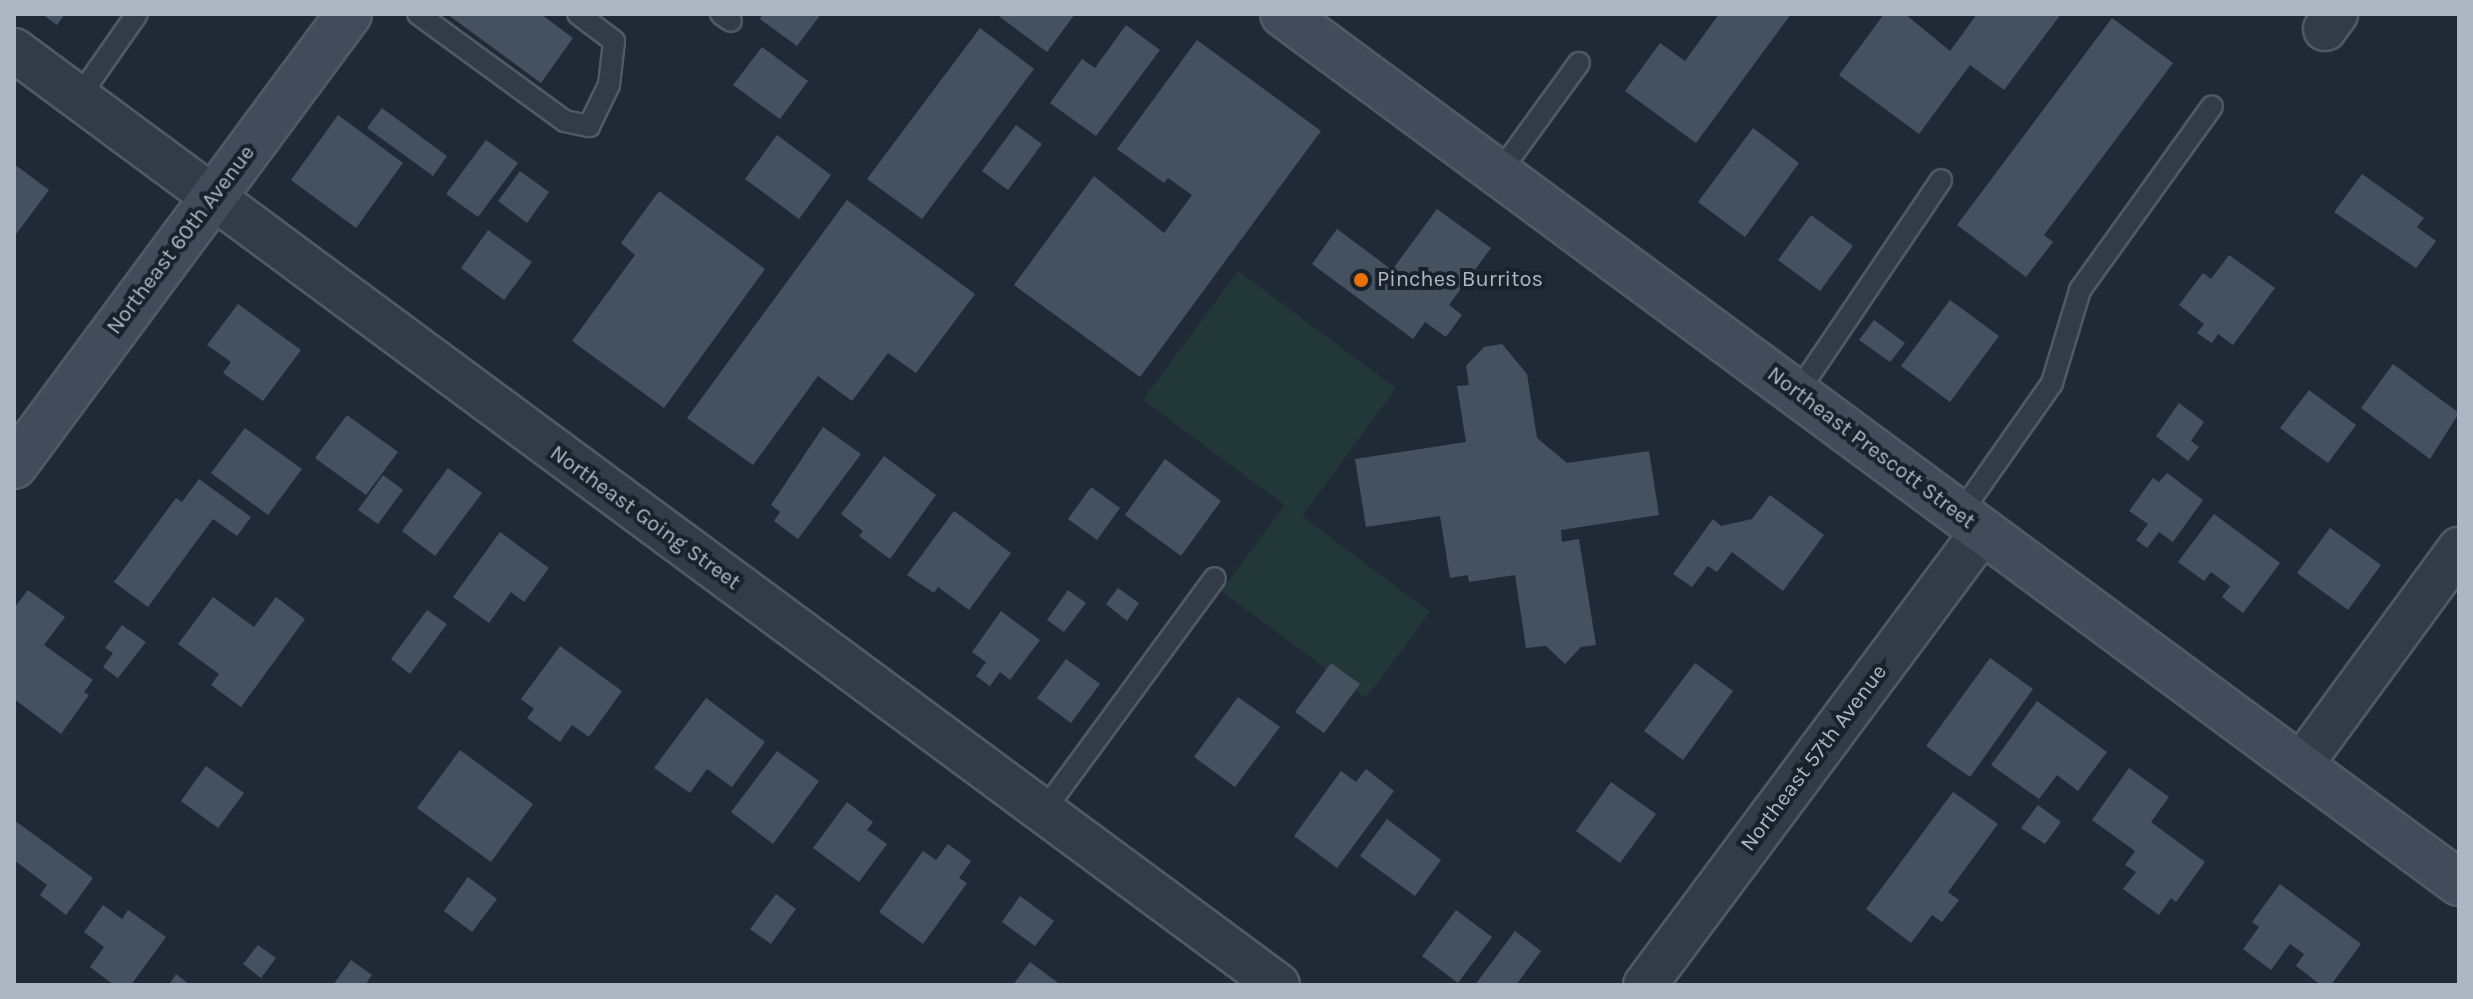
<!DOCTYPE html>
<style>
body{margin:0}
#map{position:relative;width:2473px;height:999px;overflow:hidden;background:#202a36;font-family:Karla,sans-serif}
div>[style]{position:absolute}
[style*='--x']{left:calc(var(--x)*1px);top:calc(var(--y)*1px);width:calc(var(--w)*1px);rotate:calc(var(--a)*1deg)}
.green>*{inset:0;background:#223738}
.building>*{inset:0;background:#465160}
.roads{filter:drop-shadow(2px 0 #505964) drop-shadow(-2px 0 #505964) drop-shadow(0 2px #505964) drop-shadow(0 -2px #505964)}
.lane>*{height:20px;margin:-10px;padding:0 10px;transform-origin:10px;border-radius:10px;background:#333c46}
.street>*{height:42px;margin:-21px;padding:0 21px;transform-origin:21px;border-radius:21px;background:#333c46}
.secondary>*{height:44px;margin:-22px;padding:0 22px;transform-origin:22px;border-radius:22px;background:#414b59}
.dots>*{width:22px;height:22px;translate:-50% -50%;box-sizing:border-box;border:4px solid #19212b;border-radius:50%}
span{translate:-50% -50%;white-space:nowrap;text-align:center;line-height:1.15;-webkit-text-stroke:8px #19212b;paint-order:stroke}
.street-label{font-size:22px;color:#adb6c3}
.poi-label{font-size:22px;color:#adb6c3}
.left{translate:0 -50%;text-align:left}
.frame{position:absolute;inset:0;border:16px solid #adb6c3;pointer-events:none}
</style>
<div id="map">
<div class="green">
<div style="clip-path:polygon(1238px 271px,1396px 388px,1302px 516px,1430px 612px,1366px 698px,1221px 591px,1285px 505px,1143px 400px)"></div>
</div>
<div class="building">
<div style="clip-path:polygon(42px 14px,65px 14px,57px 25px)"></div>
<div style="clip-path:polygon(447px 14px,541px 14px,573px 38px,541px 83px)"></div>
<div style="clip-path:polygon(763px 14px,821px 14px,797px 46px,760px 19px)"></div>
<div style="clip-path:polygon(996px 14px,1075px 14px,1047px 52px)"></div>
<div style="clip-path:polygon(1719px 14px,1791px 14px,1696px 143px,1625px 91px,1660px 43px,1685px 61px)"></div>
<div style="clip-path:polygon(1884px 14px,1905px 14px,1950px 51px,1977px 14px,2061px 14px,2004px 90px,1970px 65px,1919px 134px,1839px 75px)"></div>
<div style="clip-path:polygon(2112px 18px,2173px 63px,2044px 235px,2053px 242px,2026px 277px,1957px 225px)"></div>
<div style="clip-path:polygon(1126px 25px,1160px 50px,1096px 136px,1050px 103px,1082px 59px,1095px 68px)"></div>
<div style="clip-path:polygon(980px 28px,1034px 69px,922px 219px,867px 179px)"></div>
<div style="clip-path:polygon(1197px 40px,1321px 131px,1140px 377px,1014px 285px,1094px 176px,1164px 233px,1192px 195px,1168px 178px,1164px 183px,1117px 149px)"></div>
<div style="clip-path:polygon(762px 47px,808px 81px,780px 119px,733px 85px)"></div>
<div style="clip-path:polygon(382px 108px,447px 156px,433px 176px,367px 128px)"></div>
<div style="clip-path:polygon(338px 115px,403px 163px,356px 228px,291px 180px)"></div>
<div style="clip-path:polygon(1016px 125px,1042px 144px,1008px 190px,982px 171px)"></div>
<div style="clip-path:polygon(1753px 128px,1799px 163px,1745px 237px,1698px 202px)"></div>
<div style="clip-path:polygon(777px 135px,831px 175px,799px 219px,745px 179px)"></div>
<div style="clip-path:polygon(486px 140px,518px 163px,478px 217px,446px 194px)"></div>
<div style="clip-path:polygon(14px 164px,49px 190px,14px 237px)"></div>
<div style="clip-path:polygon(520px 171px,549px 192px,527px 223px,498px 201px)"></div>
<div style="clip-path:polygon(2362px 174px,2424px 218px,2417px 227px,2436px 241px,2416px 268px,2334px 212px)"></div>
<div style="clip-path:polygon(659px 191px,765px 269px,664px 408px,572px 341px,635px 255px,621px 243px)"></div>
<div style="clip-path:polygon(847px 200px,975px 294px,916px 373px,888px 353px,852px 401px,818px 376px,753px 465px,687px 418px)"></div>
<div style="clip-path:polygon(1437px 209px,1491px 248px,1449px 305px,1462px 315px,1446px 337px,1425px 322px,1413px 339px,1312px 264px,1337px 229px,1392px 270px)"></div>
<div style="clip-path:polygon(1811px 215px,1853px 246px,1820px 291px,1778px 260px)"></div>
<div style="clip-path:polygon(488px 230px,532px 262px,504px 300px,461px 268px)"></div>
<div style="clip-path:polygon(2229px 255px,2275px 288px,2233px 345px,2218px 334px,2212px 343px,2197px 333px,2204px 324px,2179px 305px,2203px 273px,2211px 279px)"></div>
<div style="clip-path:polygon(1950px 300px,1999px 336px,1950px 402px,1901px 366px)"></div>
<div style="clip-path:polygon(238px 304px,301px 350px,263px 401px,223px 373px,231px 362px,207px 345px)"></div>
<div style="clip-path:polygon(1874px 320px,1905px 343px,1890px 362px,1859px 340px)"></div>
<div style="clip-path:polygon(1502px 344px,1527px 374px,1537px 438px,1567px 463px,1649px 451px,1659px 515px,1561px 530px,1562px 542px,1579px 539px,1596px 645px,1581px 647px,1565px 664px,1546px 646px,1526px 648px,1515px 575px,1469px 582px,1468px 575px,1450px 578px,1440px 516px,1366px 527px,1355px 459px,1466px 442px,1457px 386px,1469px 385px,1466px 366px,1484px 347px)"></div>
<div style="clip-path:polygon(2393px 364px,2459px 413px,2430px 459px,2361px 408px)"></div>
<div style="clip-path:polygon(2309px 390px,2356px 425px,2328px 463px,2280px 428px)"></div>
<div style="clip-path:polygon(2179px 403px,2204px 422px,2191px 441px,2199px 447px,2188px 461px,2156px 436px)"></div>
<div style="clip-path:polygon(347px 415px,398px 452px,366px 495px,315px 458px)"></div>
<div style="clip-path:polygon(823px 427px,861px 454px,798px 539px,774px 521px,780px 512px,771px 505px)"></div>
<div style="clip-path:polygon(245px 428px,302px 469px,268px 515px,211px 473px)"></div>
<div style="clip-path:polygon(884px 456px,936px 495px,890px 559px,859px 536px,863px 531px,841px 514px)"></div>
<div style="clip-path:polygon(1165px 459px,1221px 501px,1181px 556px,1125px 515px)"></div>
<div style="clip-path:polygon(448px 468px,482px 493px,435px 556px,402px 531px)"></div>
<div style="clip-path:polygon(2167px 473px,2203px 500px,2173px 542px,2159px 532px,2147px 548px,2136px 540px,2148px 524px,2129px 511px,2153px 478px,2159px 482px)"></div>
<div style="clip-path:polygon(383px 475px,403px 490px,378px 524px,358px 510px)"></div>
<div style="clip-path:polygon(199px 479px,251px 517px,237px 536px,213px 519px,148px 607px,114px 582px,176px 498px,182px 502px)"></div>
<div style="clip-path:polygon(1091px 487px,1120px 508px,1097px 540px,1068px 519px)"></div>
<div style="clip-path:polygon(1770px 495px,1824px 535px,1783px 591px,1732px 552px,1717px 572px,1708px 566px,1692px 587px,1673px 574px,1713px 519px,1721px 526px,1752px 519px)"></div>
<div style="clip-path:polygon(954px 511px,1011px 553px,969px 610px,938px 587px,934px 593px,907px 575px)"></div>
<div style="clip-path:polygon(2214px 514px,2280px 563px,2243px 613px,2222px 597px,2230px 586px,2211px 572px,2204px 581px,2178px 562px)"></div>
<div style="clip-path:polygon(2330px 528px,2381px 565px,2348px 610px,2297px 573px)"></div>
<div style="clip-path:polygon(500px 532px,549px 568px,524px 602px,511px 592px,489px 623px,453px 597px)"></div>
<div style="clip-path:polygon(1118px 588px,1139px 603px,1127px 621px,1106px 604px)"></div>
<div style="clip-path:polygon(28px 590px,65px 617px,44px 645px,93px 680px,84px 692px,89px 695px,61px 734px,14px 699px,14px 608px)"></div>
<div style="clip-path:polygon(1068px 590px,1086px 603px,1064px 632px,1047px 620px)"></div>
<div style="clip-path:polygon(213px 597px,254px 627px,276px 597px,305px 619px,241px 707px,211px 685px,219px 674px,178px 644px)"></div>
<div style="clip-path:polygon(427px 610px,447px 624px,410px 674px,391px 659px)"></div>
<div style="clip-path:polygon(1001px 611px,1040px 640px,1010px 680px,1000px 672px,990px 686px,976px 676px,986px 662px,972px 652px)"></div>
<div style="clip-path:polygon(122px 625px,146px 642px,118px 678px,103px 667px,113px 653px,105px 648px)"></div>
<div style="clip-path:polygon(560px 646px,622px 691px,589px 737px,572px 725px,560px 742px,527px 718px,534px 709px,521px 699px)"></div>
<div style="clip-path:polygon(1990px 658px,2033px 689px,1970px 777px,1926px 746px)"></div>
<div style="clip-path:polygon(1066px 659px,1100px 684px,1071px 723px,1037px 698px)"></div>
<div style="clip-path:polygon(1331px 663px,1360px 684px,1324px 733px,1295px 712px)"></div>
<div style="clip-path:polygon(1695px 663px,1733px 691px,1683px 760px,1644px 731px)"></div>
<div style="clip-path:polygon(1238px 697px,1280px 727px,1235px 787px,1194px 757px)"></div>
<div style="clip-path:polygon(706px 698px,765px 742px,732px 787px,707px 769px,690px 793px,654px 768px)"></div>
<div style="clip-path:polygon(2037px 701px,2107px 752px,2078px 791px,2057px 775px,2039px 799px,1991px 765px)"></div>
<div style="clip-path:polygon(460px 750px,533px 804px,491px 862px,417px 808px)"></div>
<div style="clip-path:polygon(777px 751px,819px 781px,773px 844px,731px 812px)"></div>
<div style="clip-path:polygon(206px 766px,244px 793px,218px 828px,181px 801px)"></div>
<div style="clip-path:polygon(2129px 768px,2169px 797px,2151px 822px,2205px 862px,2176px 902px,2171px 898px,2159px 915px,2123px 889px,2136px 872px,2125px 865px,2135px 851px,2092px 820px)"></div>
<div style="clip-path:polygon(1366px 769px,1394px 791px,1337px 868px,1294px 836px,1341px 771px,1356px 782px)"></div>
<div style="clip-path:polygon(1611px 782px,1656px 814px,1620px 863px,1576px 831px)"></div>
<div style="clip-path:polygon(1953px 792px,1998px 824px,1948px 892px,1959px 900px,1942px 922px,1932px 915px,1911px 943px,1866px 909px)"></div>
<div style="clip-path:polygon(847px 802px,873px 822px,867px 830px,887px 844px,859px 882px,813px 848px)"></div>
<div style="clip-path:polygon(2038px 805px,2061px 822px,2045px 844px,2021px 828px)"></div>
<div style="clip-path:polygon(1387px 819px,1441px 860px,1415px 896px,1360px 856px)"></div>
<div style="clip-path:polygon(14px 820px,93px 878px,66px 915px,40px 895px,47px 885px,14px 860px)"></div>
<div style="clip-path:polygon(948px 844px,971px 861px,959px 878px,967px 883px,923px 944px,879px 912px,923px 851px,936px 860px)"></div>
<div style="clip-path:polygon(468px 877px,497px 899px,472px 932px,444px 911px)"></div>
<div style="clip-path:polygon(2280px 884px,2361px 944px,2331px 985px,2321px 985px,2296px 966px,2304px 954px,2290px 944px,2271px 970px,2243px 949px,2259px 927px,2252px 922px)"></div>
<div style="clip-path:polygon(776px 894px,796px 909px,771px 944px,750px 929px)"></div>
<div style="clip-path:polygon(1020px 896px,1054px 921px,1035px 946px,1002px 922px)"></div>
<div style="clip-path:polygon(103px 905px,122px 919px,128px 910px,166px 937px,131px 985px,114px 985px,90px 967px,104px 947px,84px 932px)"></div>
<div style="clip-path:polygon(1456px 910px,1492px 937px,1458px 983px,1422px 956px)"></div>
<div style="clip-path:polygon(1515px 931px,1541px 951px,1516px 985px,1475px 985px)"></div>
<div style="clip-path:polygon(258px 945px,276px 958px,261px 978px,243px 964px)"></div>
<div style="clip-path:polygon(351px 960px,372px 975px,365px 985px,333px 985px)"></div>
<div style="clip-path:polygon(1030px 962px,1061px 985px,1013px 985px)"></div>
<div style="clip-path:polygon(176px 974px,190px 985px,169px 985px)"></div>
</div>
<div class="roads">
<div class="lane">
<div style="--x:418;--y:14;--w:182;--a:36.1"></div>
<div style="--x:565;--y:121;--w:25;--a:12"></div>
<div style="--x:589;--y:126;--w:46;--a:-64"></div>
<div style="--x:609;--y:85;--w:44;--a:-83.5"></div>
<div style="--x:614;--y:41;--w:45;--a:-143.1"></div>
<div style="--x:721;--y:14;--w:12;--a:35"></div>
<div style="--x:79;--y:97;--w:101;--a:-55.1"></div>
<div style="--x:1499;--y:173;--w:136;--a:-54"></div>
<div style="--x:1797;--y:393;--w:257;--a:-55.9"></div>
<div style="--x:1960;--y:514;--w:160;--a:-54.9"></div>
<div style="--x:2052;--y:383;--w:97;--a:-73.2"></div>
<div style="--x:2080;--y:290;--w:226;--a:-54.3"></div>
<div style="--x:1043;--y:812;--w:290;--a:-53.7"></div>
</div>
<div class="street">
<div style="--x:2325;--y:29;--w:19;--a:-54"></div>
<div style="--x:14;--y:50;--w:1572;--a:36.49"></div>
<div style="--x:2301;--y:765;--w:268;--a:-53.8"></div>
<div style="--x:1645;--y:985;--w:566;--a:-53.33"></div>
</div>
<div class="secondary">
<div style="--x:1283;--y:14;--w:1462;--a:36.46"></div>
<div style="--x:14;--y:466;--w:563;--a:-53.46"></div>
</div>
</div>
<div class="dots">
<div style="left:1361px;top:280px;background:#e8710a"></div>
</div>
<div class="street-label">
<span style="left:181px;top:240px;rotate:-53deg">Northeast 60th Avenue</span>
<span style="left:1871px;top:448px;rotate:37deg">Northeast Prescott Street</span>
<span style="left:645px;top:518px;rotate:36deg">Northeast Going Street</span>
<span style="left:1814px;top:758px;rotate:-53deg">Northeast 57th Avenue</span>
</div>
<div class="poi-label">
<span class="left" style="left:1377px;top:280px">Pinches Burritos</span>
</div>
<div class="frame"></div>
</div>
